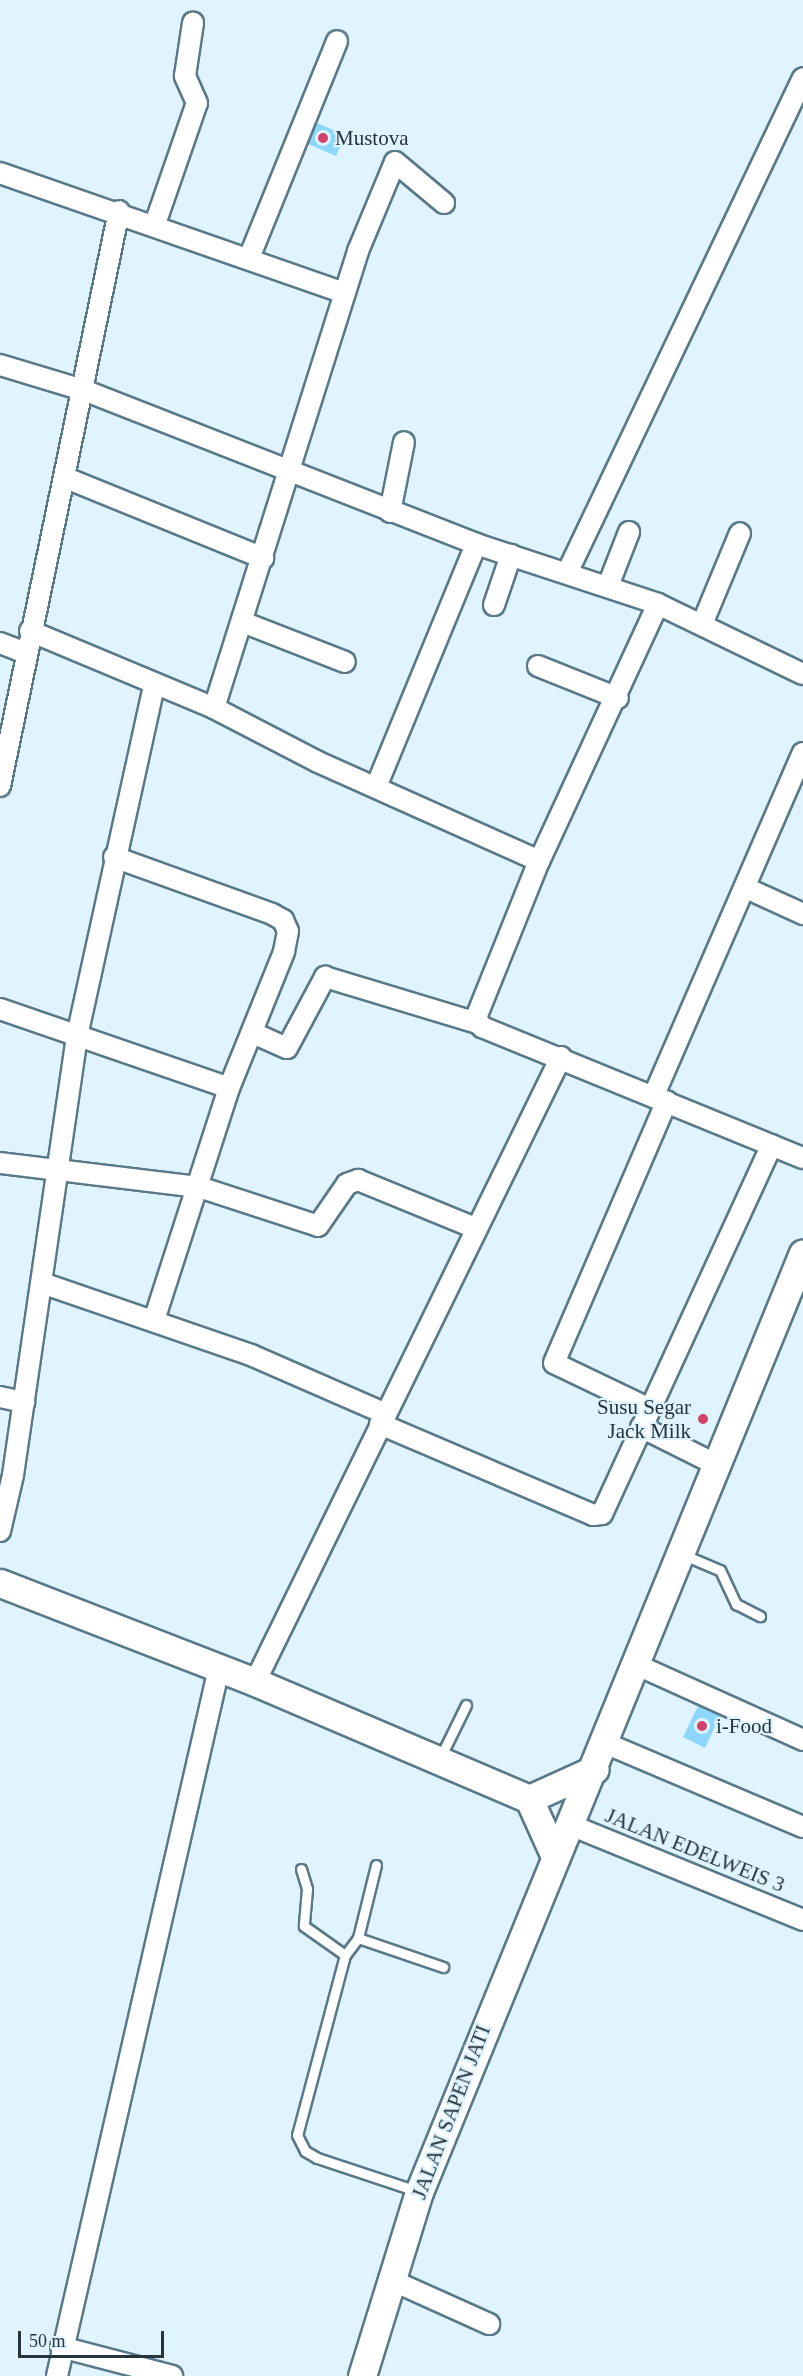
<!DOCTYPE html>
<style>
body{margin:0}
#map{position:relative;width:803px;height:2376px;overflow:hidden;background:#dff4ff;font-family:Georgia,serif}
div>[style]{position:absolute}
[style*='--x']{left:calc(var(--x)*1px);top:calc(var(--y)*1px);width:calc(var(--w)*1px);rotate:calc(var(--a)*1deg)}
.building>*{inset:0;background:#8dd7fd}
.roads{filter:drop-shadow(2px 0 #597888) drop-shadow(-2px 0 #597888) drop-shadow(0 2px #597888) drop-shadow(0 -2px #597888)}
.lane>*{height:9px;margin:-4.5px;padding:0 4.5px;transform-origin:4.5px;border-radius:4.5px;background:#fff}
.street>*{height:20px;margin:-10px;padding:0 10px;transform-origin:10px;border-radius:10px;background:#fff}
.secondary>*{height:27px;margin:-13.5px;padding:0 13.5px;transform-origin:13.5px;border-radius:13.5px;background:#fff}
.dots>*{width:16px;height:16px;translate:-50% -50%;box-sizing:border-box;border:3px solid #dff4ff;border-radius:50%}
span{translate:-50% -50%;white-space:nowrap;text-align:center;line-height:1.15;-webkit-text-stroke:4.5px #dff4ff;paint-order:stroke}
.poi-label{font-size:21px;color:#27343b}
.left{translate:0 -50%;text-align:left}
.right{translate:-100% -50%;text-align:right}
.street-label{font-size:21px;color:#27343b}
.scale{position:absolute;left:18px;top:2331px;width:146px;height:27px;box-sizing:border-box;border:3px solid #27343b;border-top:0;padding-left:8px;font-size:18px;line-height:21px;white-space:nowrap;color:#27343b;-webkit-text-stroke:4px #dff4ff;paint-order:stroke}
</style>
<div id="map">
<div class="building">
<div style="clip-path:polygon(317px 123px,345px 135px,336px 156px,308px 144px)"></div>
<div style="clip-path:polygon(698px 1706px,720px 1716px,705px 1748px,683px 1737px)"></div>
</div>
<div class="roads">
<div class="lane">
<div style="--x:684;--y:1555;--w:39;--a:23"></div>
<div style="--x:720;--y:1570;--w:38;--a:65"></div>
<div style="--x:736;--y:1604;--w:27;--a:27"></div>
<div style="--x:440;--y:1758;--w:59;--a:-63.9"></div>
<div style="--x:376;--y:1865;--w:75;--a:103.9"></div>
<div style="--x:358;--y:1938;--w:21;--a:127"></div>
<div style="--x:345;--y:1955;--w:186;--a:104.9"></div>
<div style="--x:297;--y:2135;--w:18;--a:63"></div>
<div style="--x:305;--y:2151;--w:14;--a:30"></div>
<div style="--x:317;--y:2158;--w:105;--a:18.3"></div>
<div style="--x:301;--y:1869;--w:21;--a:73"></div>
<div style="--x:307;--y:1889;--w:37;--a:95"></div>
<div style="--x:304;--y:1926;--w:50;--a:35.3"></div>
<div style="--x:358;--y:1938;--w:90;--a:18.8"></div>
</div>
<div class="street">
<div style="--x:0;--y:173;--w:365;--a:19.2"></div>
<div style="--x:155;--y:224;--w:128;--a:-70.9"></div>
<div style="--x:197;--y:103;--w:30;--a:-114"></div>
<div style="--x:185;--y:76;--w:54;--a:-81.4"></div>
<div style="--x:249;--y:258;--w:234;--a:-67.9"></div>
<div style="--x:0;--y:365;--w:90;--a:16.8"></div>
<div style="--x:86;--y:391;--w:419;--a:21.4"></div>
<div style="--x:476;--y:544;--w:192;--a:18.2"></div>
<div style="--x:658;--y:604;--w:161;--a:25.8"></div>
<div style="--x:66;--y:478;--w:213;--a:22.1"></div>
<div style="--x:390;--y:512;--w:71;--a:-78.7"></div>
<div style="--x:567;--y:573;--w:548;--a:-64.51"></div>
<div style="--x:608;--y:586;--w:58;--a:-68.7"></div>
<div style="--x:658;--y:604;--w:283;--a:114.8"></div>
<div style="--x:539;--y:861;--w:169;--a:111.9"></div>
<div style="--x:476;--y:1018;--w:11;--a:56"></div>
<div style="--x:482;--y:1027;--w:347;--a:22.2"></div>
<div style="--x:494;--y:605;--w:53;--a:-71.2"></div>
<div style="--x:703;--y:622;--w:96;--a:-67.4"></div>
<div style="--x:245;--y:623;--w:107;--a:21.3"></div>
<div style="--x:30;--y:631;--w:199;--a:22.7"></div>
<div style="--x:214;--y:708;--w:117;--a:27.4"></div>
<div style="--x:318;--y:762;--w:242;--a:24.1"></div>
<div style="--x:0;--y:643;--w:26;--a:21"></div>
<div style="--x:538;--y:666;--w:86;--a:21.8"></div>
<div style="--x:214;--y:708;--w:479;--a:-72.5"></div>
<div style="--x:358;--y:251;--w:96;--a:-67.4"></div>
<div style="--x:395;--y:162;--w:64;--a:39.9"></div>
<div style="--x:0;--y:786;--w:587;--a:-78.31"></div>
<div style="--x:376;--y:787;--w:263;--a:-67.6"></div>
<div style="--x:114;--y:857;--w:168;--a:19.8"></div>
<div style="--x:272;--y:914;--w:13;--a:29"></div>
<div style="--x:283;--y:920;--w:12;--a:66"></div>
<div style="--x:288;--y:931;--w:21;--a:101"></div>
<div style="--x:284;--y:952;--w:147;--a:112"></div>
<div style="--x:229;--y:1088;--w:244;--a:107.9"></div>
<div style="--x:746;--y:888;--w:63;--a:24.5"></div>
<div style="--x:0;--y:1009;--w:242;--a:19"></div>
<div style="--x:253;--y:1033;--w:37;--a:24"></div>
<div style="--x:287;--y:1048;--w:81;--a:-61.8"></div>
<div style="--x:325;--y:977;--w:159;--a:16.8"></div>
<div style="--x:654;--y:1095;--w:373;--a:-66.5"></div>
<div style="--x:0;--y:1163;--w:200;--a:6.9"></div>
<div style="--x:199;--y:1187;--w:125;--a:18.1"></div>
<div style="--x:318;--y:1226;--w:51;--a:-55.4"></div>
<div style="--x:347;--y:1184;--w:12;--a:-20"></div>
<div style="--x:358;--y:1180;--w:126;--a:22.3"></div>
<div style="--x:42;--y:1283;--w:221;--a:19"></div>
<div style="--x:251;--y:1355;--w:147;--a:23.6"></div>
<div style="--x:0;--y:1397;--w:25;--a:12"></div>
<div style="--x:650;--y:1409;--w:106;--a:-154.4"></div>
<div style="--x:554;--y:1363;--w:285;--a:-66.7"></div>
<div style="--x:380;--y:1424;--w:232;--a:23.1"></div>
<div style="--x:593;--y:1515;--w:9;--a:-6"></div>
<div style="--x:602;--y:1514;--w:406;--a:-65.3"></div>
<div style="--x:641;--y:1427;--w:85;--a:26.6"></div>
<div style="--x:0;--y:1531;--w:57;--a:-76.9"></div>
<div style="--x:13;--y:1475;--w:444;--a:-81.7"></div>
<div style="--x:77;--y:1036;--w:359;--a:-77.6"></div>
<div style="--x:637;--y:1665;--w:182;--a:24.3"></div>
<div style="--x:255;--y:1682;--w:696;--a:-63.91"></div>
<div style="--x:605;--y:1743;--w:215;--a:23"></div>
<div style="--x:568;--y:1824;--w:254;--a:22.2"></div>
<div style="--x:389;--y:2279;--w:110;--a:24.2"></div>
<div style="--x:61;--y:2347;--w:115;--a:14.6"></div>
<div style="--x:57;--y:2376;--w:726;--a:-77.11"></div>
</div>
<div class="secondary">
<div style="--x:0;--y:1583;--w:274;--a:21.2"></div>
<div style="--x:255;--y:1682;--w:298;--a:23.1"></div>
<div style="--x:529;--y:1799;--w:58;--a:65.6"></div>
<div style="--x:529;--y:1799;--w:72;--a:-24.4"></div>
<div style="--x:362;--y:2376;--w:193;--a:-72.8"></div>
<div style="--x:419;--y:2192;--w:1014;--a:-67.76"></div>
</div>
</div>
<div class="dots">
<div style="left:323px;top:138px;background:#d1426b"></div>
<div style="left:703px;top:1419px;background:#d1426b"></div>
<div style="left:702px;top:1726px;background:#d1426b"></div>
</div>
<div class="poi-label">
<span class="left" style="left:335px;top:138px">Mustova</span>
<span class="right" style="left:691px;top:1419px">Susu Segar<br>Jack Milk</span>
<span class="left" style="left:716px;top:1726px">i-Food</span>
</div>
<div class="street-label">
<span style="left:695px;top:1850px;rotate:22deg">JALAN EDELWEIS 3</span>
<span style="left:451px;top:2112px;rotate:-69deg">JALAN SAPEN JATI</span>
</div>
<div class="scale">50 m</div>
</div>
